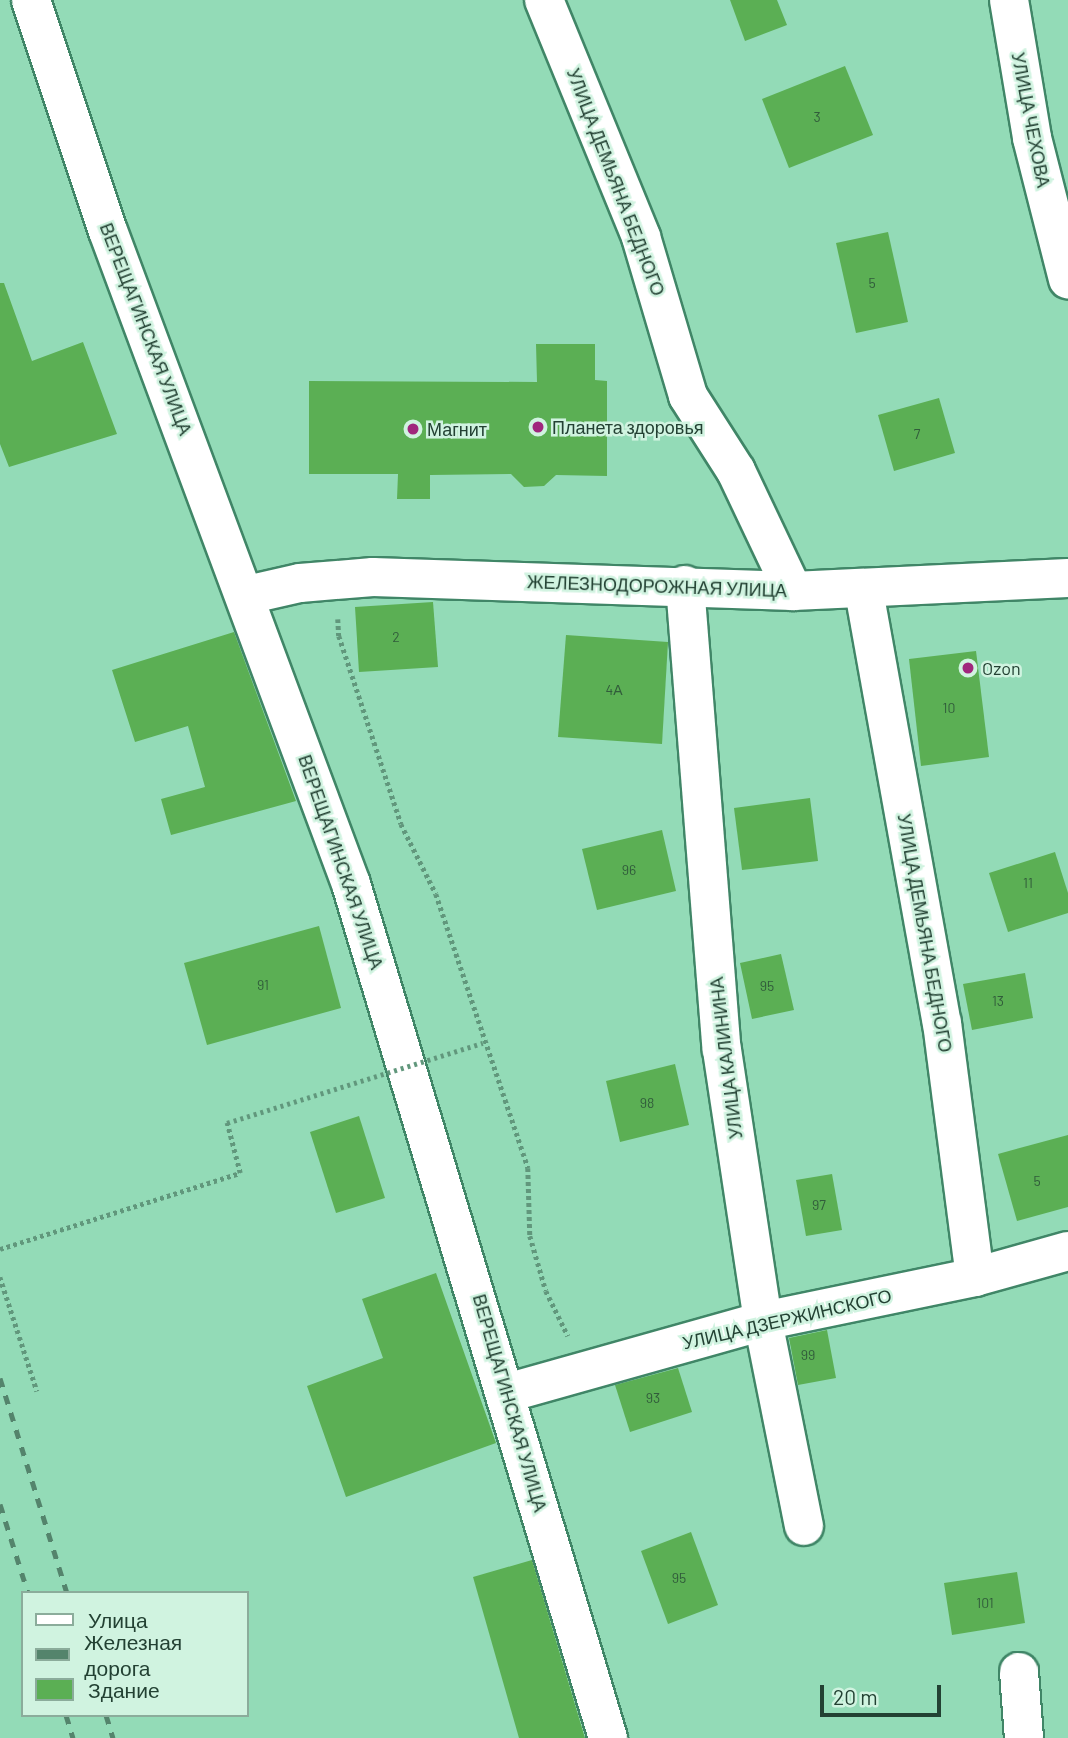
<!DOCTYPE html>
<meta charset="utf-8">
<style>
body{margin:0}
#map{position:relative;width:1068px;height:1738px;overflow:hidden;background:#93dbb7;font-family:Barlow,sans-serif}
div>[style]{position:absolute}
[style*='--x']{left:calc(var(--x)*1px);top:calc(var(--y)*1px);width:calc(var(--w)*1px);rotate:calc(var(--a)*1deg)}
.building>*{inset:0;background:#5baf54}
.path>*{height:4.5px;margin-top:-2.25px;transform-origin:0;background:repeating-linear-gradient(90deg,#61977c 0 3.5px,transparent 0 7px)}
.roads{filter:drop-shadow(2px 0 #408667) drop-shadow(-2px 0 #408667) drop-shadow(0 2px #408667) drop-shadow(0 -2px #408667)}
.street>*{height:38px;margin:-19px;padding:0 19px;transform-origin:19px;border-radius:19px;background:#fff}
.secondary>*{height:38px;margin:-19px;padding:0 19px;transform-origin:19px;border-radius:19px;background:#fff}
.rail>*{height:5px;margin-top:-2.5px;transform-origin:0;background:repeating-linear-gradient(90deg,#54846c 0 9px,transparent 0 18px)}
.path-bridge>*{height:4.5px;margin-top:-2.25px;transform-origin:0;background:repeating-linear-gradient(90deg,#61977c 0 3.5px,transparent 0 7px)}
.dots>*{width:19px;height:19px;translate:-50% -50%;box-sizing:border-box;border:4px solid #d0f3e0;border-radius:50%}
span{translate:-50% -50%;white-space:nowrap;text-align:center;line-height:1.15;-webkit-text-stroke:5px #d0f3e0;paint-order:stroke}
.number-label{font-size:14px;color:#315c3b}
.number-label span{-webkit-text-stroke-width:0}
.street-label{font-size:18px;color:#234133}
.poi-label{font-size:18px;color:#234133}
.left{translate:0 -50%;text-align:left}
.legend{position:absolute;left:21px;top:1591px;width:228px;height:126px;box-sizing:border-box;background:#d0f3e0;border:2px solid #8bac9b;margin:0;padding:9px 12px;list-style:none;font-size:21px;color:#234133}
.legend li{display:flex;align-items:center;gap:14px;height:35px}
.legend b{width:35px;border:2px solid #8bac9b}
.scale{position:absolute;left:820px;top:1685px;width:121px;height:32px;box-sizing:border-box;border:4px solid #234133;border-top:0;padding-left:9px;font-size:21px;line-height:24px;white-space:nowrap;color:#234133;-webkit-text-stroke:5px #d0f3e0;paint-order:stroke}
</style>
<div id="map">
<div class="building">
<div style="clip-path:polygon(730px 0,777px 0,787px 25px,745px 41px)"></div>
<div style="clip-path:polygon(845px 66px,873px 135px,789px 168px,762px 99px)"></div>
<div style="clip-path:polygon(888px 232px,908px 322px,856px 333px,836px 243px)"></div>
<div style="clip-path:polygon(0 283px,4px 283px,32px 361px,83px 342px,117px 434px,9px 467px,0 444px)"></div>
<div style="clip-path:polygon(536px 344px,595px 344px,595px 380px,607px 381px,607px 476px,556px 475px,544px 486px,524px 487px,511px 474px,430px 475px,430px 499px,397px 499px,398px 474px,309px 474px,309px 381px,537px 382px)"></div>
<div style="clip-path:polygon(939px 398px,955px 453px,894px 471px,878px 415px)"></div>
<div style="clip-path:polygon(433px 602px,438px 667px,359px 672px,355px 607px)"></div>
<div style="clip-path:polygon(234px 632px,296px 801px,171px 835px,161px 799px,205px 787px,188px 726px,135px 742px,112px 670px)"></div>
<div style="clip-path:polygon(566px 635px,668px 642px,662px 744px,558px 737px)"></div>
<div style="clip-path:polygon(976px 651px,989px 757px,921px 766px,909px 659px)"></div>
<div style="clip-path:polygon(810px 798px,818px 861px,742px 870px,734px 808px)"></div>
<div style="clip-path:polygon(662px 830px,676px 891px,597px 910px,582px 849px)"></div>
<div style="clip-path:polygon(1055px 852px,1068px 893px,1068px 913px,1008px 932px,989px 873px)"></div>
<div style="clip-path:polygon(319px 926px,341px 1008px,207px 1045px,184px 963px)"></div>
<div style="clip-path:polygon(781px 954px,794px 1010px,752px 1019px,740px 963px)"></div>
<div style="clip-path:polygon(1025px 973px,1033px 1018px,972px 1030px,963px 984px)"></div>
<div style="clip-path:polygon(675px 1064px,689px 1125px,620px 1142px,606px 1081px)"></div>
<div style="clip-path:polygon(359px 1116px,385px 1198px,336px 1213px,310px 1132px)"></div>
<div style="clip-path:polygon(1068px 1135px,1068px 1207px,1017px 1221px,998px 1154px)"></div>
<div style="clip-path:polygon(832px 1174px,842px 1230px,806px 1236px,796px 1180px)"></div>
<div style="clip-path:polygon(436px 1273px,496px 1443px,346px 1497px,307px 1386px,383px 1358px,362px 1299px)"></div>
<div style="clip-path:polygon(827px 1330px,836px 1378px,798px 1385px,789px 1338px)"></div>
<div style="clip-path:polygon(678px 1368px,692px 1412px,630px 1432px,615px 1385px)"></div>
<div style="clip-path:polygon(691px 1532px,718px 1605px,668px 1624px,641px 1551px)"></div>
<div style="clip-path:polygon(532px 1560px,585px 1738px,519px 1738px,473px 1577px)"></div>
<div style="clip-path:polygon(1017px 1572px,1025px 1623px,952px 1635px,944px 1583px)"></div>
</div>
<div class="path">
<div style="--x:338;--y:619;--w:17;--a:87"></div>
<div style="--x:339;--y:636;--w:198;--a:71.7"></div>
<div style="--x:401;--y:824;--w:78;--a:63.4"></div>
<div style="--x:436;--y:894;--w:289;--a:71.4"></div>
<div style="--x:528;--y:1168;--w:68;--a:88.3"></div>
<div style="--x:530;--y:1236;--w:57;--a:73.8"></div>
<div style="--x:546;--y:1291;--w:50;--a:63.9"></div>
<div style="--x:0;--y:1277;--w:120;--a:72"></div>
</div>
<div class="roads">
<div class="street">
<div style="--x:544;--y:0;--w:256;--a:67.7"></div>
<div style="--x:641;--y:237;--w:166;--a:73.5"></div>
<div style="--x:688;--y:396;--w:89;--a:57.4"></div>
<div style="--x:736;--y:471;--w:133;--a:64.6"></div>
<div style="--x:1009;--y:0;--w:140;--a:80.5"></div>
<div style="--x:1032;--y:138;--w:146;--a:75.7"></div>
<div style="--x:685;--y:585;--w:466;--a:85.5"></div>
<div style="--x:722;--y:1050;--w:274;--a:81.4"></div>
<div style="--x:763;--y:1321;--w:209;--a:78.7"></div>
<div style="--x:864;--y:591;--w:439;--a:79.8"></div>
<div style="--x:942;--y:1023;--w:256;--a:82.6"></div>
<div style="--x:507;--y:1393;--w:266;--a:-15.7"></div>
<div style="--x:763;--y:1321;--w:217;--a:-11.7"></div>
<div style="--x:975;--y:1277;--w:97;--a:-15.6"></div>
<div style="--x:1019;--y:1672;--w:66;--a:85.7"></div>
</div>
<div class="secondary">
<div style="--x:31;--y:0;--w:243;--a:71.6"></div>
<div style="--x:108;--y:231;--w:697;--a:69.59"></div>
<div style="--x:351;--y:884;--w:892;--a:73.25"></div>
<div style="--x:247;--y:595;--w:54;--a:-12.8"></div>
<div style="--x:300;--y:583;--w:73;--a:-4.7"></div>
<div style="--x:373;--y:577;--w:420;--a:1.9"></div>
<div style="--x:793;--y:591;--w:275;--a:-2.7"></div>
</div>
</div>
<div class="rail">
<div style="--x:0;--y:1378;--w:225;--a:72.7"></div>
<div style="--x:0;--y:1504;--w:93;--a:72.5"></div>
<div style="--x:66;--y:1715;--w:24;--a:73"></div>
<div style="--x:106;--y:1715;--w:24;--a:73"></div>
</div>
<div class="path-bridge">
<div style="--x:0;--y:1249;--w:252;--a:-17.6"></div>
<div style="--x:240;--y:1173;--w:52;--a:-104.6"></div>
<div style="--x:227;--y:1123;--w:268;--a:-17.4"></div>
</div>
<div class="dots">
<div style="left:538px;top:427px;background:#a0277d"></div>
<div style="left:413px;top:429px;background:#a0277d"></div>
<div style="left:968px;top:668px;background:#a0277d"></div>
</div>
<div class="number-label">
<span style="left:817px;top:117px">3</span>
<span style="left:872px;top:283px">5</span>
<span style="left:917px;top:434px">7</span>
<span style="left:396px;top:637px">2</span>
<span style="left:614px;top:690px">4А</span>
<span style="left:949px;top:708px">10</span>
<span style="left:629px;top:870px">96</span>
<span style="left:1028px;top:883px">11</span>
<span style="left:263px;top:985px">91</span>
<span style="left:767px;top:986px">95</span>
<span style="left:998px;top:1001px">13</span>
<span style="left:647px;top:1103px">98</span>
<span style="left:1037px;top:1181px">5</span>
<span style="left:819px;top:1205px">97</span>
<span style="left:808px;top:1355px">99</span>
<span style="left:653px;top:1398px">93</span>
<span style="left:679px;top:1578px">95</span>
<span style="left:985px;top:1603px">101</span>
</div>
<div class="street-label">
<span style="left:1031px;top:120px;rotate:79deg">УЛИЦА ЧЕХОВА</span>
<span style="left:616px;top:182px;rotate:69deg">УЛИЦА ДЕМЬЯНА БЕДНОГО</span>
<span style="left:146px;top:329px;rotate:69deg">ВЕРЕЩАГИНСКАЯ УЛИЦА</span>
<span style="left:657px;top:586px;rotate:2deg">ЖЕЛЕЗНОДОРОЖНАЯ УЛИЦА</span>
<span style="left:341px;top:862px;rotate:71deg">ВЕРЕЩАГИНСКАЯ УЛИЦА</span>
<span style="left:925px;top:933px;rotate:80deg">УЛИЦА ДЕМЬЯНА БЕДНОГО</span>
<span style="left:726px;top:1058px;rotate:-97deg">УЛИЦА КАЛИНИНА</span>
<span style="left:787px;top:1319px;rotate:-13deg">УЛИЦА ДЗЕРЖИНСКОГО</span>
<span style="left:510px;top:1403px;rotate:74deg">ВЕРЕЩАГИНСКАЯ УЛИЦА</span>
</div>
<div class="poi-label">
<span class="left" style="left:552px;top:427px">Планета здоровья</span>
<span class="left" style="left:427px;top:429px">Магнит</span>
<span class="left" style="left:982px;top:668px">Ozon</span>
</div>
<ul class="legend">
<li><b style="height:9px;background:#fff"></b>Улица</li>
<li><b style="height:9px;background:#54846c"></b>Железная дорога</li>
<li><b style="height:19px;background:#5baf54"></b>Здание</li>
</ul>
<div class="scale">20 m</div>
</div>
